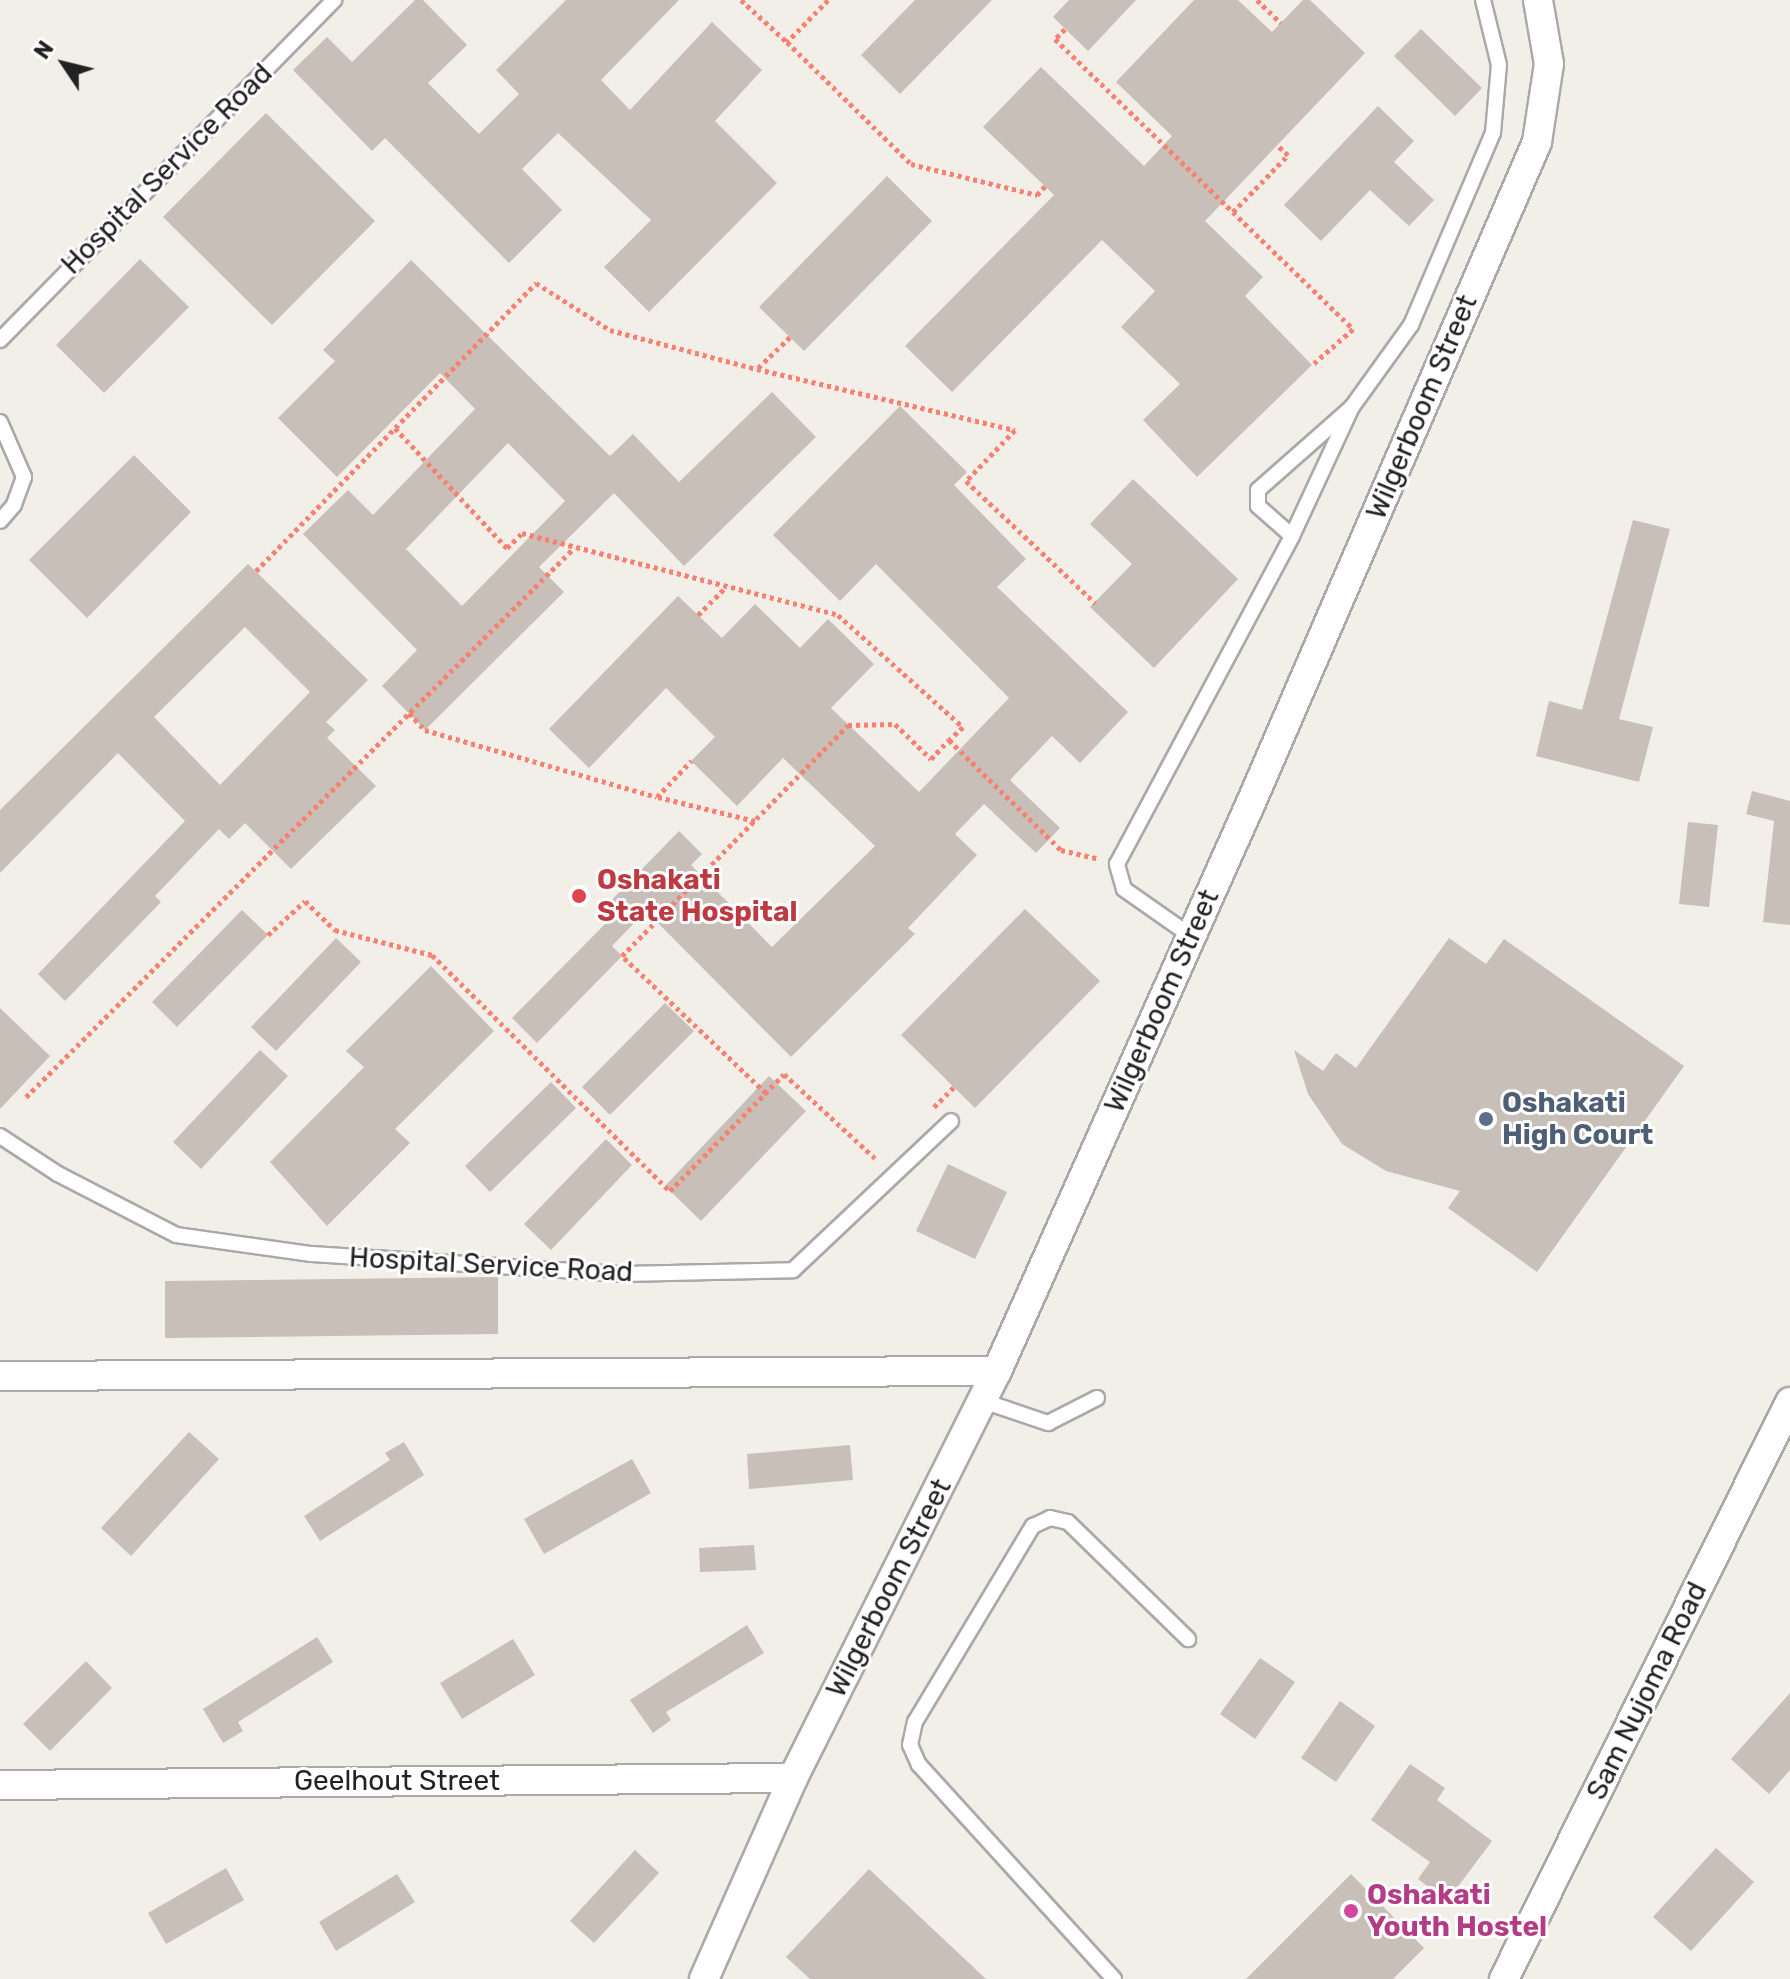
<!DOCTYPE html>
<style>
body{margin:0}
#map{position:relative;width:1790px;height:1979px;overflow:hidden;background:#f2efe9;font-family:Rubik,sans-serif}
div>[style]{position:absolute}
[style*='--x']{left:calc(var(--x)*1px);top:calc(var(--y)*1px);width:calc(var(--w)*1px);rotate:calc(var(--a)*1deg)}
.building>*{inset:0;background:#c7bfb8}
.path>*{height:5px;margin-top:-2.5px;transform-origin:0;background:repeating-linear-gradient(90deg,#fa8072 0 4px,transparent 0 8px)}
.roads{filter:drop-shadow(2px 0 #a9a9a9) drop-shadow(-2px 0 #a9a9a9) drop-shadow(0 2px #a9a9a9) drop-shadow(0 -2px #a9a9a9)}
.service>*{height:14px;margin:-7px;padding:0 7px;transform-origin:7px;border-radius:7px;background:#fff}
.minor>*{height:28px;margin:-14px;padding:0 14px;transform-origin:14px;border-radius:14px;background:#fff}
.dots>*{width:22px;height:22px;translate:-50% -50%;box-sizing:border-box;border:4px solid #fff;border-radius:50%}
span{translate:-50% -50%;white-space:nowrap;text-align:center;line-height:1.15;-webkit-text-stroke:6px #fff;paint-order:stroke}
.street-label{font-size:28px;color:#222}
.health-label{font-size:28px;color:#be3a42;font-weight:700}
.left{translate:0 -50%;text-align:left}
.service-label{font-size:28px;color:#4e5e75;font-weight:700}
.hotel-label{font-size:28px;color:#b23c85;font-weight:700}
.north{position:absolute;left:24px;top:24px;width:80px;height:80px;-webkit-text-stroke:6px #fff;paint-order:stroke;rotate:305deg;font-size:22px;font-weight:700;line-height:32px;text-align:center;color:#222}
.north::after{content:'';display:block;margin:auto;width:28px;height:36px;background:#222;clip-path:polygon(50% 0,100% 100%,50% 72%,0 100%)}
</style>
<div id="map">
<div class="building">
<div style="clip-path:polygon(415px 0,423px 0,467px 45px,428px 83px,479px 134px,519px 94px,496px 70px,566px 0,679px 0,601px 80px,630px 110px,712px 22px,762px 70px,715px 121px,777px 183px,649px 312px,604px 267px,651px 220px,558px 133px,522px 169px,562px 210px,509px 263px,385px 138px,372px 151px,293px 70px,327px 37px,352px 62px)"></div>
<div style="clip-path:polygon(915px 0,992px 0,900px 94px,861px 55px)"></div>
<div style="clip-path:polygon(1069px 0,1136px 0,1088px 51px,1053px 17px)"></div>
<div style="clip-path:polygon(1194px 0,1238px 0,1272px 32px,1303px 0,1310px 0,1365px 53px,1205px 221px,1263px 277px,1245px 296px,1312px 365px,1197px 477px,1143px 420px,1180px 384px,1121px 327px,1155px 291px,1102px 240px,952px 392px,905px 346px,1054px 195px,983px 127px,1041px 67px,1144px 166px,1172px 136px,1116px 82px)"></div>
<div style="clip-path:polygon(1421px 29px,1482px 88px,1455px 116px,1394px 56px)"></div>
<div style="clip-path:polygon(1378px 106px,1414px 141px,1394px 162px,1434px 200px,1409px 226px,1370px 190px,1321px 241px,1284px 205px)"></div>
<div style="clip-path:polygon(266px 113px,375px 221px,272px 325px,163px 217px)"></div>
<div style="clip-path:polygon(887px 176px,932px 221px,804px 351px,759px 307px)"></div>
<div style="clip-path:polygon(140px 259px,189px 307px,104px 393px,56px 345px)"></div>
<div style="clip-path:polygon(evenodd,411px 260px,610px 456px,633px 434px,679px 482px,772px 392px,816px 437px,684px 566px,614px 493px,539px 567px,564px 592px,425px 730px,382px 686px,417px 650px,303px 534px,348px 490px,373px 515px,475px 409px,440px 373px,337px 477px,278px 418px,335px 361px,323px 350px,411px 260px,508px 443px,565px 501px,462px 606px,406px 549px,508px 443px)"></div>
<div style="clip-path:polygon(900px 406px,967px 472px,954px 485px,1026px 559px,997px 587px,1128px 712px,1080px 763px,1052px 736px,1010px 780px,1060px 828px,1036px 853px,984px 804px,955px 834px,977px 855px,908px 928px,915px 934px,791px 1057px,646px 911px,612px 946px,622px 956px,537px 1043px,512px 1018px,609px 920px,601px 911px,679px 831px,702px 854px,691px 865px,772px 947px,875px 846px,783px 758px,737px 806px,691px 761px,715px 737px,666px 688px,589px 768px,549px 729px,678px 596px,722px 638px,755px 604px,800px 648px,828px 619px,874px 664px,831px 708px,919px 792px,1009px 698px,876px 564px,840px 601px,773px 535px)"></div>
<div style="clip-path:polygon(134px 455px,191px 512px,87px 618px,29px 560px)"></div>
<div style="clip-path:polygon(1133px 479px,1238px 579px,1154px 668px,1090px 607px,1132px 564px,1090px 524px)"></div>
<div style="clip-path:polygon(1633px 520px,1670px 529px,1619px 719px,1653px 727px,1639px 782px,1536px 756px,1549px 701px,1582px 710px)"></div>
<div style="clip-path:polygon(evenodd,248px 564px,368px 680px,326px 722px,335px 730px,327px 738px,376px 786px,291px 869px,245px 823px,229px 839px,219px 829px,155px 896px,161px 902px,65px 1001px,38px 974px,185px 821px,118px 753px,0 873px,0 810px,248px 564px,245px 627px,310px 692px,220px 785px,154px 717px,245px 627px)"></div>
<div style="clip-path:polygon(1752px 791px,1790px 801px,1790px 925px,1763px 922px,1774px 821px,1746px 814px)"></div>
<div style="clip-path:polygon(1688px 822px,1718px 825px,1709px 907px,1679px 904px)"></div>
<div style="clip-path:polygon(1025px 909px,1100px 981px,975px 1108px,901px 1035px)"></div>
<div style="clip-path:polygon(242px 910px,268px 935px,177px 1027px,152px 1002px)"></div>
<div style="clip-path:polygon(336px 938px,361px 962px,276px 1051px,251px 1027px)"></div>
<div style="clip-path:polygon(1449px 938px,1486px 964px,1504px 939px,1684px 1066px,1537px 1272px,1448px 1208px,1460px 1191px,1386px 1171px,1342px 1144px,1308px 1094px,1294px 1050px,1323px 1071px,1336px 1053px,1356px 1068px)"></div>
<div style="clip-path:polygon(431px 966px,494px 1031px,395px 1129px,410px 1143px,327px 1226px,270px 1162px,364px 1067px,346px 1051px)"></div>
<div style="clip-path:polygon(665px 1003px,694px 1031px,610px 1115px,582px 1087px)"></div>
<div style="clip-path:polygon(0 1008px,50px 1056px,0 1109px)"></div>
<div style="clip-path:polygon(260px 1050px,288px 1076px,201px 1169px,173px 1142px)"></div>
<div style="clip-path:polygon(769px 1076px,806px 1111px,701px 1221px,665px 1186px)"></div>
<div style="clip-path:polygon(551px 1082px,576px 1108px,490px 1192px,465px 1166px)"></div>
<div style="clip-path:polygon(606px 1139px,632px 1165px,551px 1250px,524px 1224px)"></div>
<div style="clip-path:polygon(948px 1164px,1007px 1192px,975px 1259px,916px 1231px)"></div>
<div style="clip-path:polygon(498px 1277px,498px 1334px,165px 1338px,165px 1281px)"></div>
<div style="clip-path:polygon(189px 1432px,219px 1459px,131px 1556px,101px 1528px)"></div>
<div style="clip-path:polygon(404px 1442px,424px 1475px,320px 1541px,304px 1516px,390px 1460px,385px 1453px)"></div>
<div style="clip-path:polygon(850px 1445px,853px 1480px,749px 1489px,747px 1454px)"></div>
<div style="clip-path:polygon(632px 1459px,651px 1493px,544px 1554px,524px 1519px)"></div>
<div style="clip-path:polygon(754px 1545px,756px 1570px,700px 1572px,699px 1548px)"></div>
<div style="clip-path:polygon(747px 1625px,764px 1653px,666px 1712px,671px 1720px,653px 1733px,630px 1700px)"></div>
<div style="clip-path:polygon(317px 1637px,333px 1662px,238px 1722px,243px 1731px,223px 1743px,203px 1709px)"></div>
<div style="clip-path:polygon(513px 1639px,535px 1675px,462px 1719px,440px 1683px)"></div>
<div style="clip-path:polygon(1260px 1658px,1295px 1682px,1255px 1739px,1220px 1714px)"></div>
<div style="clip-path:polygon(86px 1661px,112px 1688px,50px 1751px,23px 1724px)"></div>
<div style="clip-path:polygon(1790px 1693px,1790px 1770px,1769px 1794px,1731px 1759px)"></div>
<div style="clip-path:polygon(1340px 1701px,1375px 1726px,1336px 1782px,1301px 1758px)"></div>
<div style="clip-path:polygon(1410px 1764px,1445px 1788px,1437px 1800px,1492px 1841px,1447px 1901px,1418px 1879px,1430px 1862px,1371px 1820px)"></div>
<div style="clip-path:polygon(1716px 1848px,1754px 1882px,1691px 1951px,1653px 1917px)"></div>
<div style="clip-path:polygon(635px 1850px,659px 1873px,594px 1943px,570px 1921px)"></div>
<div style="clip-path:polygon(226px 1868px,244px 1900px,166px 1944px,148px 1913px)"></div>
<div style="clip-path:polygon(869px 1869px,986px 1979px,810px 1979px,786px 1957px)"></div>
<div style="clip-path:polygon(397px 1874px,415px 1902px,336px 1951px,319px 1922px)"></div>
<div style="clip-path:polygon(1351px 1874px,1424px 1948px,1393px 1979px,1246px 1979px)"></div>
</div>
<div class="path">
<div style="--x:741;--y:0;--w:62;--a:42.4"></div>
<div style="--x:828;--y:0;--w:59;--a:134.3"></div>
<div style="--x:787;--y:42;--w:174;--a:44.5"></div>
<div style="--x:911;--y:164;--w:130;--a:13.8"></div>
<div style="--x:1037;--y:195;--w:12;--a:-48"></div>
<div style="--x:1257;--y:0;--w:33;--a:44"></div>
<div style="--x:1065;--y:29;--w:14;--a:135"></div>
<div style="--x:1055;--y:39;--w:416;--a:44.2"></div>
<div style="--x:1353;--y:329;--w:55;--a:138.7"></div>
<div style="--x:1233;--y:212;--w:79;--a:-46"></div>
<div style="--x:1288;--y:155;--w:15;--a:-138"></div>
<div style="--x:790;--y:337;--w:46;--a:135.9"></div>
<div style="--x:757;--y:369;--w:265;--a:13.3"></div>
<div style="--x:1015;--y:430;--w:71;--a:133.9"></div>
<div style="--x:966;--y:481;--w:178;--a:43.4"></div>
<div style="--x:395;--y:428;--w:164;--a:47"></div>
<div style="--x:507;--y:548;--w:21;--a:-45"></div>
<div style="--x:522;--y:533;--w:326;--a:14.5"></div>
<div style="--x:838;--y:615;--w:168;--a:41.9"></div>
<div style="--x:963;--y:727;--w:19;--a:137"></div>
<div style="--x:949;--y:740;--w:157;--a:44.5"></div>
<div style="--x:1061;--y:850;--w:39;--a:13"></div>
<div style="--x:256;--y:571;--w:402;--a:-45.8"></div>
<div style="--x:536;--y:283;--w:88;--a:32.4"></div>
<div style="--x:610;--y:330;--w:152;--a:14.9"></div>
<div style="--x:698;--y:615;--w:40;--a:-45"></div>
<div style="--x:409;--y:713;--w:23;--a:47"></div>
<div style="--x:425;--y:730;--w:241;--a:16.1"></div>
<div style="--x:657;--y:797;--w:50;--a:-46.6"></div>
<div style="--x:658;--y:797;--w:100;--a:13.9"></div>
<div style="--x:268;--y:935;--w:50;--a:-42.6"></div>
<div style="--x:305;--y:901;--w:42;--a:44"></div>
<div style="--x:335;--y:930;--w:100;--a:14.5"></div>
<div style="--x:432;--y:955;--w:335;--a:44.8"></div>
<div style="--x:670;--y:1191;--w:163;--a:-45.7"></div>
<div style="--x:784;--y:1074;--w:127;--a:42.8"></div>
<div style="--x:766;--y:1093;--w:199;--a:-136.4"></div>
<div style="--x:622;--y:956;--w:323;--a:-45.6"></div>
<div style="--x:848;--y:725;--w:47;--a:-1.2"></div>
<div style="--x:895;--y:724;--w:50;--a:44.2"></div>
<div style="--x:931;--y:759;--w:26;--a:-47"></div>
<div style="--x:26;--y:1097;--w:776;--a:-45.05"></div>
<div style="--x:934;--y:1107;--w:28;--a:-45"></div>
</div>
<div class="roads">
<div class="service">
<div style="--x:0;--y:340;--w:477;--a:-45.5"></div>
<div style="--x:1352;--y:407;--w:125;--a:138.6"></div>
<div style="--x:1258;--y:490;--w:16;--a:90"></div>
<div style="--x:1258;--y:506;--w:45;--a:41.4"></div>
<div style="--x:1292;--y:536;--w:142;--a:-65.1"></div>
<div style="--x:1352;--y:407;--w:101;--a:-54.3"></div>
<div style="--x:1411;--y:325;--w:209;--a:-66.9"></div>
<div style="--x:1493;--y:133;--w:68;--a:-85"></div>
<div style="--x:1499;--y:65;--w:67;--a:-103.8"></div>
<div style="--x:0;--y:422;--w:60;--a:66.4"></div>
<div style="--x:24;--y:477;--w:30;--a:110"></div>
<div style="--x:14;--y:505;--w:21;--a:131"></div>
<div style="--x:1191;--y:936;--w:82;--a:-145"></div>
<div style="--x:1124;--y:889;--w:26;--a:-106"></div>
<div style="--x:1117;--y:864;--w:372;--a:-61.9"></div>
<div style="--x:0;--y:1136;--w:69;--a:33.2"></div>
<div style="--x:58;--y:1174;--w:133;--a:27.3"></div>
<div style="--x:176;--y:1235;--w:137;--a:8"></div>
<div style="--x:312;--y:1254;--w:312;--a:3.7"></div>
<div style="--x:623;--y:1274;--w:170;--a:-1.3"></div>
<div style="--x:793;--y:1270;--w:217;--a:-43.3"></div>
<div style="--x:983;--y:1401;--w:69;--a:18.7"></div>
<div style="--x:1048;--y:1423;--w:55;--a:-27"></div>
<div style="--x:1114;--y:1979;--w:290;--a:-132.3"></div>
<div style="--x:919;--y:1765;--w:22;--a:-114"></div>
<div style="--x:910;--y:1745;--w:24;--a:-78"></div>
<div style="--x:915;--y:1722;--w:229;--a:-59"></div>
<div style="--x:1033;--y:1526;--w:19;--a:-25"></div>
<div style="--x:1050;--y:1518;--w:18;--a:13"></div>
<div style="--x:1068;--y:1522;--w:168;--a:44.3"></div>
</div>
<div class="minor">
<div style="--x:0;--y:1376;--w:997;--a:-0.29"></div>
<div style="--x:0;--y:1785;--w:793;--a:-0.51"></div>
<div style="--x:704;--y:1979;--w:220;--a:-66.1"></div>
<div style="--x:793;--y:1778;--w:455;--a:-63.4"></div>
<div style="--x:997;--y:1371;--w:620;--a:-65.92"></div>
<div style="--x:1250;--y:805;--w:722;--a:-66.59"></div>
<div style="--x:1537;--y:142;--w:79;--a:-81.3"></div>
<div style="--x:1549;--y:64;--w:65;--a:-99.8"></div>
<div style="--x:1504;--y:1979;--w:644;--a:-63.63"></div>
</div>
</div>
<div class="dots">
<div style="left:579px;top:896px;background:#e0444e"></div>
<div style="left:1486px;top:1119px;background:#5c6f8a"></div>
<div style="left:1351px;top:1911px;background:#d1479c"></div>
</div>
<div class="street-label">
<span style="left:167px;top:169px;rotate:-45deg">Hospital Service Road</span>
<span style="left:1422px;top:407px;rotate:-67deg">Wilgerboom Street</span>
<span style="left:1162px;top:1001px;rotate:-66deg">Wilgerboom Street</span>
<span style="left:491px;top:1265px;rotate:3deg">Hospital Service Road</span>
<span style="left:889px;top:1588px;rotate:-63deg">Wilgerboom Street</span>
<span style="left:1647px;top:1691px;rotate:-64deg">Sam Nujoma Road</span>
<span style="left:397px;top:1781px">Geelhout Street</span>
</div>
<div class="health-label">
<span class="left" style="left:597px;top:896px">Oshakati<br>State Hospital</span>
</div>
<div class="service-label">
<span class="left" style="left:1502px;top:1119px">Oshakati<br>High Court</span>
</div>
<div class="hotel-label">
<span class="left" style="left:1367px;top:1911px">Oshakati<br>Youth Hostel</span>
</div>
<div class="north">N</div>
</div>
